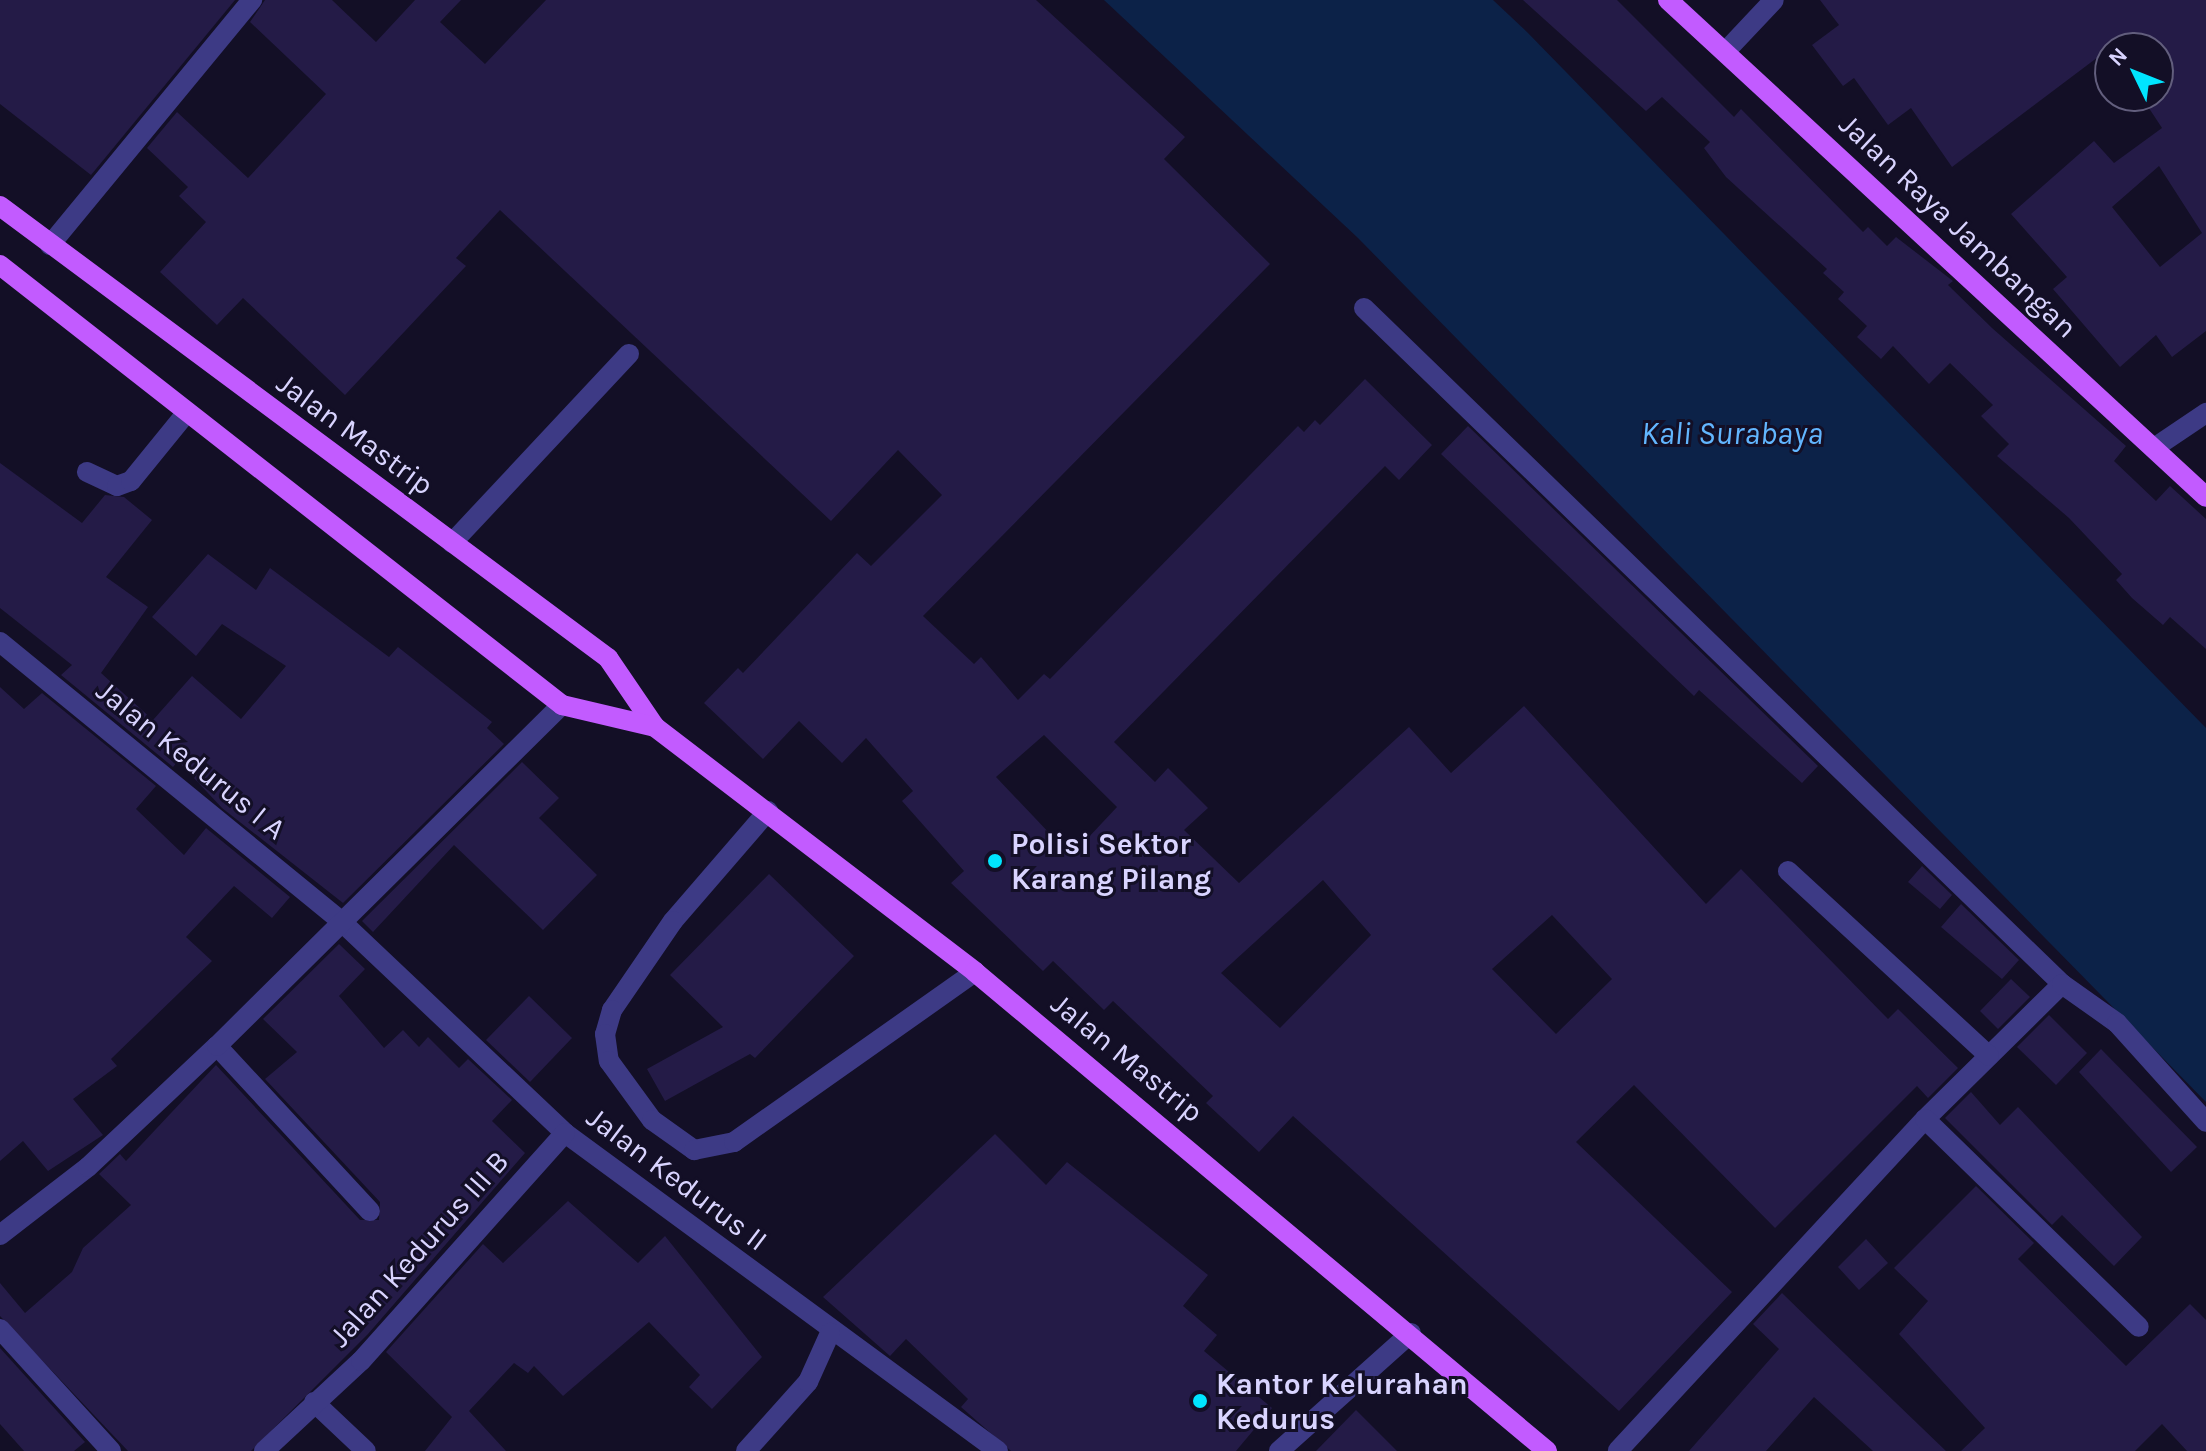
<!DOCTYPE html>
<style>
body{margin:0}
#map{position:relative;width:2206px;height:1451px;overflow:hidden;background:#130f26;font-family:Karla,sans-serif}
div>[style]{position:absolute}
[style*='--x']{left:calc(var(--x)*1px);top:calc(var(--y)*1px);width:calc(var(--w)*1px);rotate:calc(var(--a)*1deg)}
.water>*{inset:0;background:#0c2248}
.building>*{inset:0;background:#241b47}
.minor>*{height:20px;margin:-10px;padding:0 10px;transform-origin:10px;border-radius:10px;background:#3d3a85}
.major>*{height:20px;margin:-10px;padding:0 10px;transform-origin:10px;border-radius:10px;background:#c25bff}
.dots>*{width:22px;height:22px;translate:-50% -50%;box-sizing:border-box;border:4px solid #130f26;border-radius:50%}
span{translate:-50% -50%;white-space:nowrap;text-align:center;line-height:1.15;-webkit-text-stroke:6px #130f26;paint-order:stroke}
.street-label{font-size:30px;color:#d9d4ff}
.poi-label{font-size:30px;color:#d9d4ff;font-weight:700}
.left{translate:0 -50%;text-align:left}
.water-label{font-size:32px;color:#62b6ff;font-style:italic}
.north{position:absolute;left:2094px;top:32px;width:80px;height:80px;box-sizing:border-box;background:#130f26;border:2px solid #625e7d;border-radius:50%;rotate:313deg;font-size:22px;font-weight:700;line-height:32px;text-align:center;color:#d9d4ff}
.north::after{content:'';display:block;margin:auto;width:28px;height:36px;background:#00e5ff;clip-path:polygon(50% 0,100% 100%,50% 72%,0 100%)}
</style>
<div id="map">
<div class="water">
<div style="clip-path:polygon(1104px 0,1493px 0,1527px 32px,2206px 728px,2206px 1102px,1358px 238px)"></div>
</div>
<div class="building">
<div style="clip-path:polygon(0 0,235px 0,91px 175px,0 104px)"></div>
<div style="clip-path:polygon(evenodd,265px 0,332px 0,376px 42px,415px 0,461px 0,440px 22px,485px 64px,546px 0,1036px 0,1185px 137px,1164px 159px,1270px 264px,923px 616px,974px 664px,981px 657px,1018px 700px,1044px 674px,1050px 679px,1298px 426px,1304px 432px,1315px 420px,1320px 425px,1365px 379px,1432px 445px,1399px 480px,1385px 466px,1114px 742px,1155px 782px,1168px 768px,1208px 808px,1184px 830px,1239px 883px,1409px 727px,1451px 773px,1524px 706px,1706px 904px,1741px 869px,1888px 1019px,1898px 1009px,1958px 1068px,1928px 1098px,1917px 1086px,1775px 1228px,1634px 1085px,1576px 1142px,1732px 1292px,1619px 1411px,1293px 1116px,1259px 1152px,1206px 1103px,1213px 1096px,1113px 1001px,1104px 1010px,1053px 961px,1043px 971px,951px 883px,964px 871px,902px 801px,913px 791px,866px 738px,842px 763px,799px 721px,763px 759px,704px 703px,738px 668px,743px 673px,857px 553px,871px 566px,942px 495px,898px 450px,831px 521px,500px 210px,456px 258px,466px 266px,345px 395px,243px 298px,217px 325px,160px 272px,206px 222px,179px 196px,188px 187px,147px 148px,177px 112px,248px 178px,326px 94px,250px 22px,265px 0,1044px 735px,1117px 807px,1071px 856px,996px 777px,1044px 735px,265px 0,1323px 880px,1371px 935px,1280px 1028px,1221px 973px,1323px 880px,265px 0,1552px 915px,1612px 979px,1556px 1034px,1492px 969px,1552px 915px)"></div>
<div style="clip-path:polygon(1523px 0,1617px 0,1734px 117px,1741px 109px,1863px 232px,1868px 227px,1887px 246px,1896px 237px,1953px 281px,1948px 285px,1992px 328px,2126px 446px,2114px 461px,2156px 501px,2170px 486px,2206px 519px,2206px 649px,2170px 617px,2163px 625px,2132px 598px,2116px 580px,2122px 574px,2069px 518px,1997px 456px,2009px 444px,1981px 416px,1993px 405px,1950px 363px,1929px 384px,1893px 346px,1881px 359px,1857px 337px,1867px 326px,1838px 299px,1844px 292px,1823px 273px,1827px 269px,1726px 177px,1704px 148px,1710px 142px,1662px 97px,1646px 111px)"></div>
<div style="clip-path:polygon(evenodd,1820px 0,2206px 0,2206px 331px,2172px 357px,2156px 335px,2120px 367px,2053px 289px,2067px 277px,2011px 214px,2094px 141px,2114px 163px,2162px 128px,2141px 96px,2158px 96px,2158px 48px,2110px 48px,1952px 167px,1911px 108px,1888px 125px,1854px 78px,1843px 86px,1812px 45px,1839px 25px,1820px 0,2159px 166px,2202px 233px,2160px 267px,2112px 207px,2159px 166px)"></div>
<div style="clip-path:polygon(1468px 426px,1818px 766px,1802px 783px,1699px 690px,1694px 696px,1441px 454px)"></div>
<div style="clip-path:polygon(0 463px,82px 523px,105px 495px,124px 497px,152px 520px,106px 577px,148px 607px,101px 673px,153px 720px,192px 676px,241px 719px,286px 666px,222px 624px,196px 656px,152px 617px,208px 554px,256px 590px,270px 568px,389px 657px,398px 647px,492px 722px,487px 728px,504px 744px,343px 903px,222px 808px,178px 761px,173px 767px,61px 675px,72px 665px,0 608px)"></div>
<div style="clip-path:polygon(0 687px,24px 709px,42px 693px,156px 786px,136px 809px,184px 855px,206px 828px,290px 897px,272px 918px,234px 886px,186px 937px,212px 961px,111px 1059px,117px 1066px,73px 1099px,103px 1135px,48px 1171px,23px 1141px,0 1161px)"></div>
<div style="clip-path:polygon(522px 762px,559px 798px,539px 818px,597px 875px,543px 930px,454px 845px,373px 932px,362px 921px)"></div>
<div style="clip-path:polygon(1922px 866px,1952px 895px,1940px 909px,1908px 882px)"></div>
<div style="clip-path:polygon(769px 874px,854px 956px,755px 1058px,750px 1054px,665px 1101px,647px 1069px,723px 1027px,670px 975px)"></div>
<div style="clip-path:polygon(1961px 904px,2019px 960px,2002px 979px,1941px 927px)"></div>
<div style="clip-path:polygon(339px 944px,365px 969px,339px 996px,384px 1048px,403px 1030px,419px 1047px,428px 1037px,459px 1068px,468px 1059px,512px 1100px,492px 1121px,525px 1153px,368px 1334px,251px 1451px,128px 1451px,0 1316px,0 1283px,25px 1313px,72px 1272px,83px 1248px,131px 1205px,99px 1174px,120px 1154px,126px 1161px,216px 1065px,360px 1220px,379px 1220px,380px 1202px,265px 1079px,297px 1052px,263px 1019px)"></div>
<div style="clip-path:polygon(2011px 979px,2030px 997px,1998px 1029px,1980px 1011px)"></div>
<div style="clip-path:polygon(529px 996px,572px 1038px,530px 1082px,486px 1040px)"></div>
<div style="clip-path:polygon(2049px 1015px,2087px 1053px,2056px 1085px,2017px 1047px)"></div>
<div style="clip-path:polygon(2101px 1049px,2197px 1147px,2171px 1172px,2079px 1072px)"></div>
<div style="clip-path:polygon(1971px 1092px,2000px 1125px,2018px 1107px,2142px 1237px,2114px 1266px,2062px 1215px,2052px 1225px,1945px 1118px)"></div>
<div style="clip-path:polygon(995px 1134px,1046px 1185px,1067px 1162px,1208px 1275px,1183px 1306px,1217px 1335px,1204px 1351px,1272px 1408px,1236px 1451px,1011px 1451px,961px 1407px,968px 1399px,906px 1339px,890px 1356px,823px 1297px)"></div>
<div style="clip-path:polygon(1976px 1186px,2034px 1243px,2018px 1259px,2126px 1366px,2190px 1304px,2206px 1320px,2206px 1451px,2187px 1451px,2162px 1424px,2135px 1451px,1961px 1451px,1985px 1428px,1899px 1334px,1928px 1301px,1894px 1268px)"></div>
<div style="clip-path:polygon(568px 1201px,638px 1263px,665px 1236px,762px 1357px,712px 1409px,689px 1387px,700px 1375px,649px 1322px,563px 1396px,534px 1366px,528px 1373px,514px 1363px,469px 1411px,506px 1451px,425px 1451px,452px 1417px,386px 1352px,483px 1244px,503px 1263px)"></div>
<div style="clip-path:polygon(1866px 1239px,1888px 1263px,1859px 1290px,1838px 1267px)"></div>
<div style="clip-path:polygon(1782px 1293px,1818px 1328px,1946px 1451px,1873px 1451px,1814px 1397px,1766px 1451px,1689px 1451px,1779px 1349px,1753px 1324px)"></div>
<div style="clip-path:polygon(0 1348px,85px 1442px,74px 1451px,24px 1451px,0 1424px)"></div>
<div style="clip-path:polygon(1356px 1410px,1397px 1451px,1316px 1451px)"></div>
</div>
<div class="minor">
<div style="--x:1725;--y:52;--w:71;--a:-46.7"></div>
<div style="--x:50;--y:245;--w:318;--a:-50.5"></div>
<div style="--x:1364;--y:308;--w:972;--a:44.08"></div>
<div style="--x:2062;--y:984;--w:192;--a:135.4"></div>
<div style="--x:1925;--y:1119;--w:452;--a:132.8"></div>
<div style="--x:2154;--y:448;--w:63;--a:-33.9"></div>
<div style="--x:87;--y:472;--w:33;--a:25"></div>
<div style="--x:117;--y:486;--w:15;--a:-20"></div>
<div style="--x:131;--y:481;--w:89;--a:-50.9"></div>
<div style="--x:452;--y:543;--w:259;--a:-46.9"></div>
<div style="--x:0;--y:642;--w:445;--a:39.3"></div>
<div style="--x:344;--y:924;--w:304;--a:43.4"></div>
<div style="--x:565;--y:1133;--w:537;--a:36.29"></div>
<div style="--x:768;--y:811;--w:145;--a:130.8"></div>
<div style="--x:673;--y:921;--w:108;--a:124.4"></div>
<div style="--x:612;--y:1010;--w:25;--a:106"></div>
<div style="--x:605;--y:1034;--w:27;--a:82"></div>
<div style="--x:609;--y:1061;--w:73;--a:53.9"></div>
<div style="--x:652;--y:1120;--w:52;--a:35.5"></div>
<div style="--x:694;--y:1150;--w:41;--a:-11.3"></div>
<div style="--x:734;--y:1142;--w:295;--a:-35.2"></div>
<div style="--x:1788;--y:871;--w:273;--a:42.6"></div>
<div style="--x:2062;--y:984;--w:67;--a:35.3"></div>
<div style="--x:2117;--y:1023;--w:133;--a:48"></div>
<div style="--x:217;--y:1046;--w:225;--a:47.2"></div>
<div style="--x:1925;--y:1119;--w:298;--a:44.2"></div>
<div style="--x:0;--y:1235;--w:111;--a:-37.7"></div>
<div style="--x:88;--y:1167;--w:177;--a:-43.2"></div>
<div style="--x:217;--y:1046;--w:485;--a:-44.7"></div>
<div style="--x:0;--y:1329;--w:165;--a:47.7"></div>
<div style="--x:314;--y:1402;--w:71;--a:43.3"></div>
<div style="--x:264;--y:1451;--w:132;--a:-42.9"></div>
<div style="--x:361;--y:1361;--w:306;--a:-48.2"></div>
<div style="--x:746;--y:1451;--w:93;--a:-48.1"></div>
<div style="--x:808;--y:1382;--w:54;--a:-65.8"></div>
<div style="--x:1279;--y:1451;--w:177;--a:-41.8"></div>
</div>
<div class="major">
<div style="--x:1668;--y:0;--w:732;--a:42.73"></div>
<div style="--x:0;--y:206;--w:758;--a:36.63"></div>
<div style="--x:608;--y:658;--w:83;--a:55.7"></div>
<div style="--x:655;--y:727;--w:403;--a:37.4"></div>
<div style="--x:975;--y:972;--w:746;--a:39.94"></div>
<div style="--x:0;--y:265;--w:714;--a:38.06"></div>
<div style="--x:562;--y:705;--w:96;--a:13.3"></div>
</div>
<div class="dots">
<div style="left:995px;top:861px;background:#00e5ff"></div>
<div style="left:1200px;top:1401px;background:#00e5ff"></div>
</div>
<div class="street-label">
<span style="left:1958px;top:226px;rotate:43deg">Jalan Raya Jambangan</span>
<span style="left:355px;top:434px;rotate:36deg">Jalan Mastrip</span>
<span style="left:191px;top:760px;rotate:39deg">Jalan Kedurus I A</span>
<span style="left:1127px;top:1058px;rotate:39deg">Jalan Mastrip</span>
<span style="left:677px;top:1179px;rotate:37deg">Jalan Kedurus II</span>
<span style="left:419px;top:1249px;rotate:-48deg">Jalan Kedurus III B</span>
</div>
<div class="poi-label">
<span class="left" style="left:1011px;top:861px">Polisi Sektor<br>Karang Pilang</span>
<span class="left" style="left:1216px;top:1401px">Kantor Kelurahan<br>Kedurus</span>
</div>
<div class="water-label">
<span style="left:1732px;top:434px">Kali Surabaya</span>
</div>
<div class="north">N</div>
</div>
